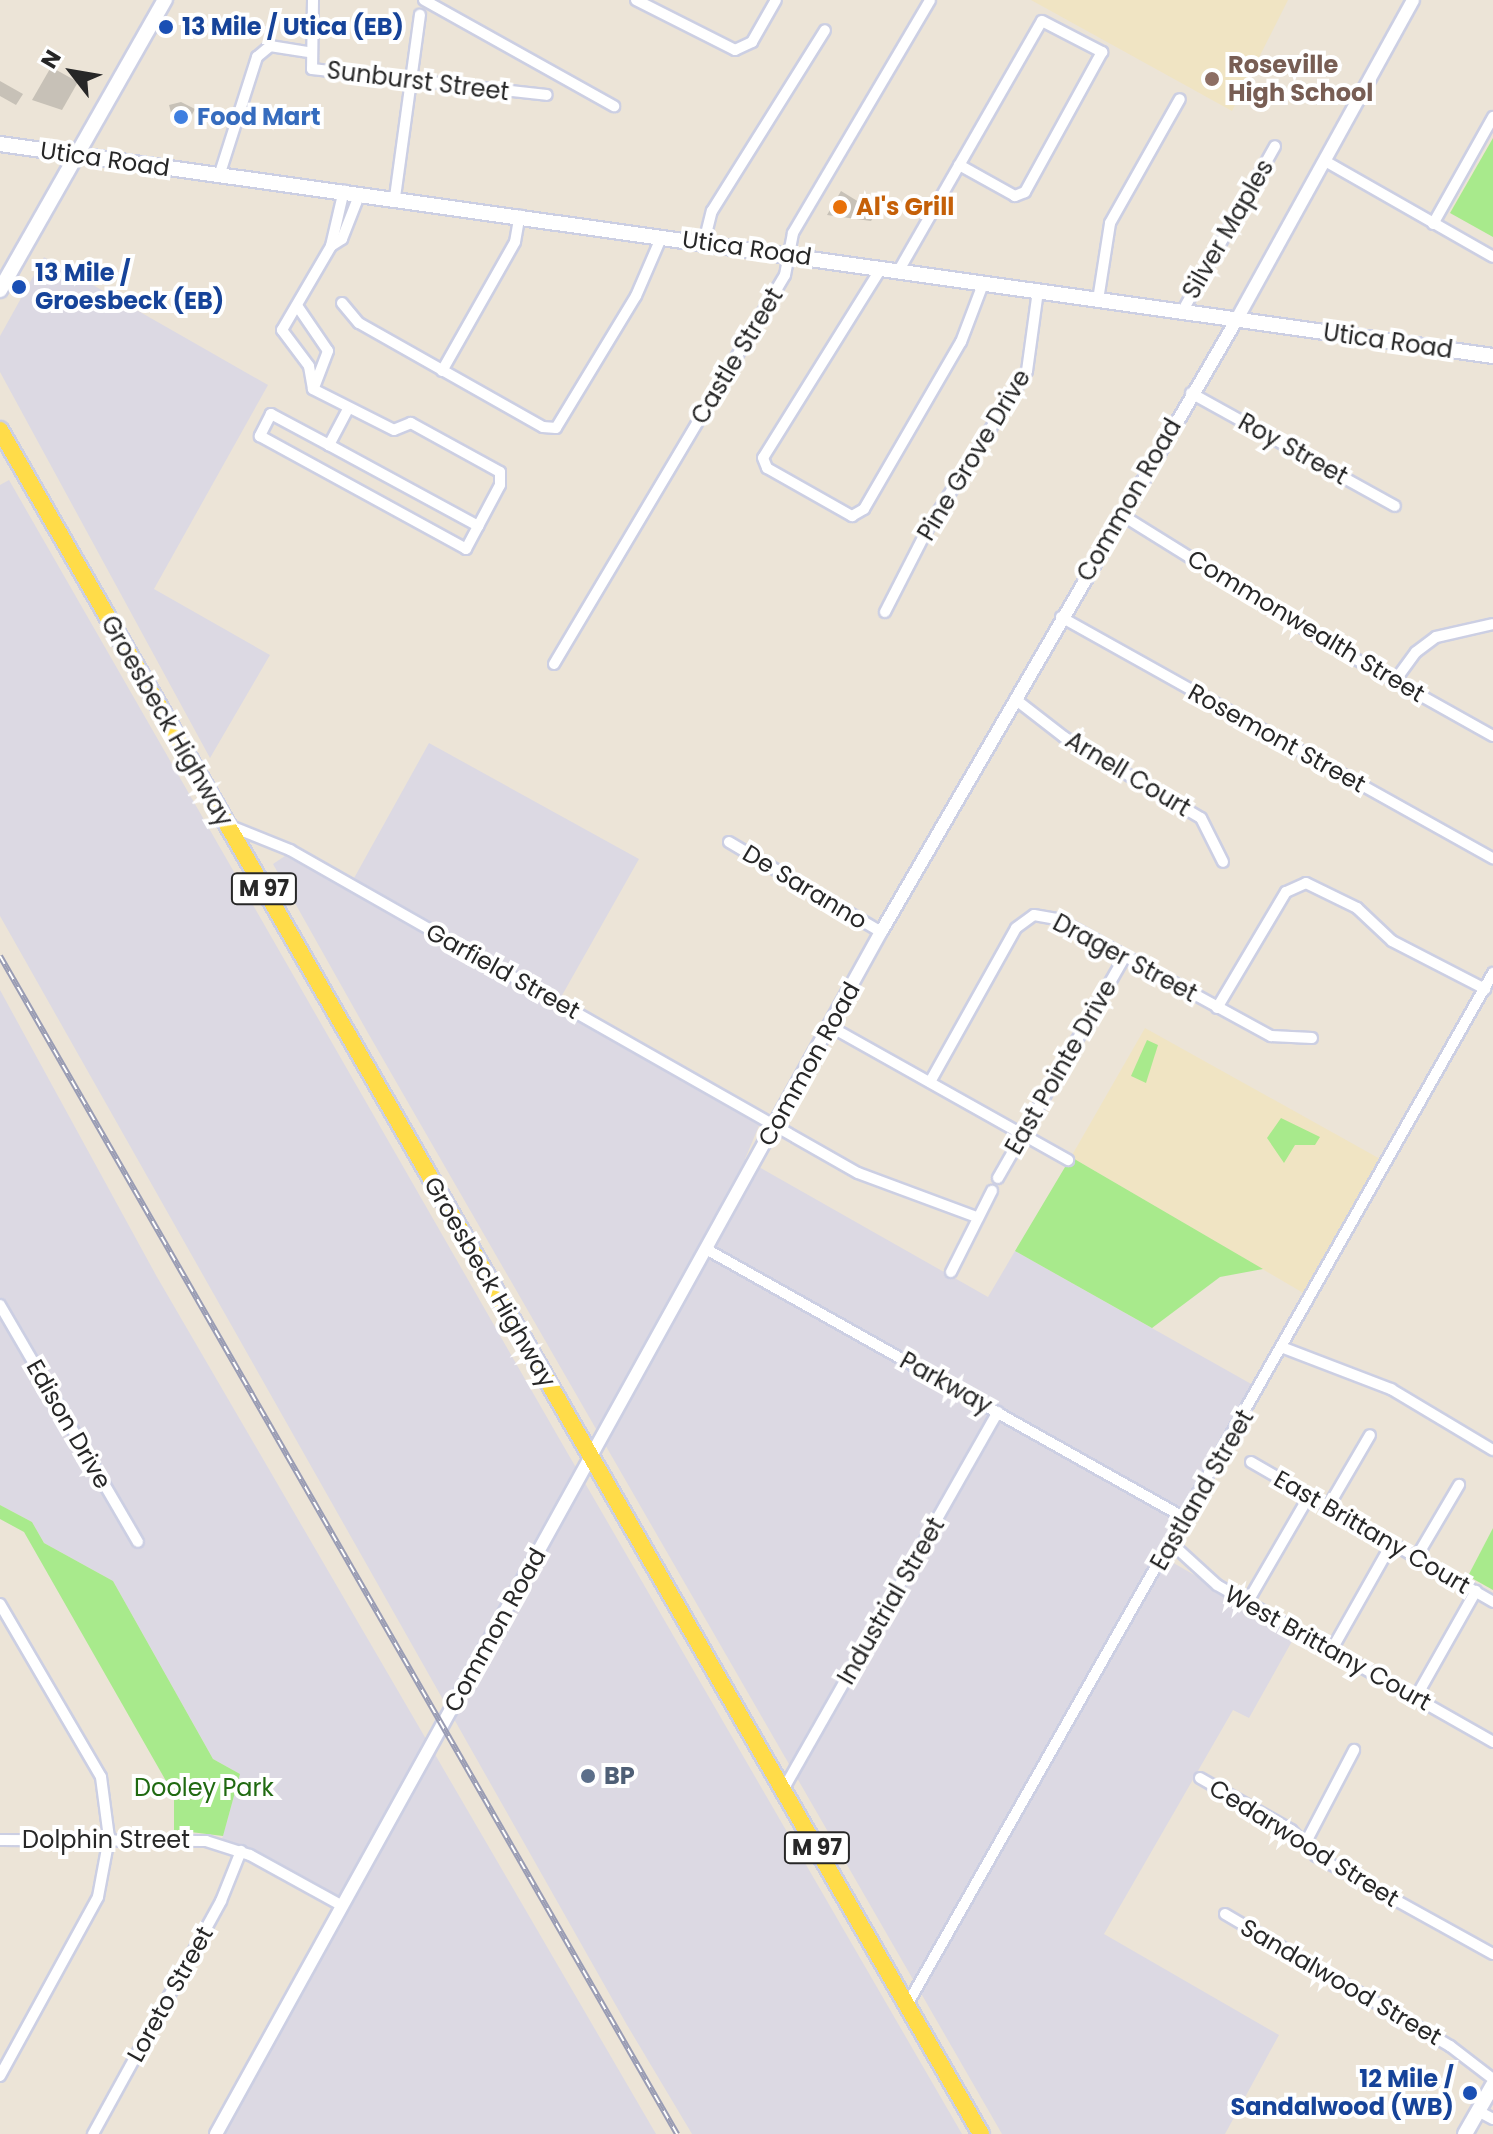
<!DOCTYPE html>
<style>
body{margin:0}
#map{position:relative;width:1493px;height:2134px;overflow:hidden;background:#ece4d7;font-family:Poppins,sans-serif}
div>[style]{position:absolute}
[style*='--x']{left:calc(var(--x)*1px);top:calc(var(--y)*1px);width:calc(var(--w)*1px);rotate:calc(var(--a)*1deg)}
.industrial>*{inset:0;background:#dcd9e3}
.education>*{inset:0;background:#f0e4c3}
.green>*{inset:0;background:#a8ea8c}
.building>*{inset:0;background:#c7c1b7}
.roads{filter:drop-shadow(2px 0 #cccfe3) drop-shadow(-2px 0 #cccfe3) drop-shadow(0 2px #cccfe3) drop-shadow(0 -2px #cccfe3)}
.minor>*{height:10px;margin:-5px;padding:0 5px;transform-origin:5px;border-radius:5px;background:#fff}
.tertiary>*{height:12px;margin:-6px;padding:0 6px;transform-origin:6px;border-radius:6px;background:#fff}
.secondary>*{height:14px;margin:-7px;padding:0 7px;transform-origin:7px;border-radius:7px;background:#fff}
.primary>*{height:16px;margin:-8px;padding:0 8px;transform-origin:8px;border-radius:8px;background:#ffdc49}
.rail>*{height:6px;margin-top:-3px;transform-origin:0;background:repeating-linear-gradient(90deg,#fff 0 9px,#999cb4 0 18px);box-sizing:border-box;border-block:2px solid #999cb4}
.dots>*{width:22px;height:22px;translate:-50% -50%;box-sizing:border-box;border:4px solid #fff;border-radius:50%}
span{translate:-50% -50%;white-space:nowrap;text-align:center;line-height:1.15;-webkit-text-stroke:8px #fff;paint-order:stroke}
.shield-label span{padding:2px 6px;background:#fff;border:2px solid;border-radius:6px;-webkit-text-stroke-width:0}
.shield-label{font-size:22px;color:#272727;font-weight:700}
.transit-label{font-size:24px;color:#164399;font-weight:700}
.left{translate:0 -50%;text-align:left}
.right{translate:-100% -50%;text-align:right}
.education-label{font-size:24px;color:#785e54;font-weight:700}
.street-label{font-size:24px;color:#272727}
.shop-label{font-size:24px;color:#366cbe;font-weight:700}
.food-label{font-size:24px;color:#c56008;font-weight:700}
.service-label{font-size:24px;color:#4e5e75;font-weight:700}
.park-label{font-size:24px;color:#206a11}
.north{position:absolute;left:32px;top:32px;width:80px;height:80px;-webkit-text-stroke:6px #fff;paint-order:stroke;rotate:301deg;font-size:22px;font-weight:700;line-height:32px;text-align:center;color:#272727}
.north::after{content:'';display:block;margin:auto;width:28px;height:36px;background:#272727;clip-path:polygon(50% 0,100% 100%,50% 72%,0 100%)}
</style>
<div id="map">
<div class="industrial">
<div style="clip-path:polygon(44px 257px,268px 385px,154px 589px,270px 655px,210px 758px,0 372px,0 336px)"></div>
<div style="clip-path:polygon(9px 480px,560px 1440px,962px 2134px,692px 2134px,627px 2025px,0 916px,0 485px)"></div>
<div style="clip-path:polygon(429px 743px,639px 859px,556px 1006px,761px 1121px,745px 1159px,988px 1297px,1015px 1251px,1253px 1385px,1158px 1554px,1296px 1634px,1249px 1718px,1233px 1710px,1104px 1934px,1279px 2035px,1225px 2134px,1002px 2134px,368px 1033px,273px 864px,285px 856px,348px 889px)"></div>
<div style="clip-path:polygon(0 990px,157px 1277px,656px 2134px,223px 2134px,349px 1904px,222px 1839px,240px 1774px,213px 1759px,113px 1581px,44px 1543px,32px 1522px,0 1505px)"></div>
</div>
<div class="education">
<div style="clip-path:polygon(1031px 0,1288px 0,1232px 111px)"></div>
<div style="clip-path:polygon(1145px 1028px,1382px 1160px,1305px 1294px,1071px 1157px)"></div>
</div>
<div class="green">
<div style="clip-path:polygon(1493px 138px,1493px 237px,1450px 213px)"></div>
<div style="clip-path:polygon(1147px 1040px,1158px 1045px,1146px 1083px,1131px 1076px)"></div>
<div style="clip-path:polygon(1281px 1118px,1320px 1137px,1315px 1145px,1295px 1145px,1284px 1163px,1267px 1138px)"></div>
<div style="clip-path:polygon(1071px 1157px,1263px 1269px,1220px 1277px,1152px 1328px,1015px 1251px)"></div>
<div style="clip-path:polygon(0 1505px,32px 1522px,44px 1543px,113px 1581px,213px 1759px,240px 1774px,223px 1836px,174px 1830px,174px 1795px,24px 1532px,0 1519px)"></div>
<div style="clip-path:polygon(1493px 1528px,1493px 1590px,1468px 1576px)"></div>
</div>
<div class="building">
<div style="clip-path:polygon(51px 67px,78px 82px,62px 110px,32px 100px)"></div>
<div style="clip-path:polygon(0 81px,23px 94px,16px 105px,0 96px)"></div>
<div style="clip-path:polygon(181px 102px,195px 109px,187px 124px,175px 127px,169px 105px)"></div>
<div style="clip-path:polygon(841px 191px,859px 202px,864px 193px,882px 204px,871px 221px,827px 215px)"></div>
</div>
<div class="roads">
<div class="minor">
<div style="--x:313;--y:0;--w:69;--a:90.8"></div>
<div style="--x:312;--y:69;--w:236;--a:6.3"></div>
<div style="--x:424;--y:0;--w:218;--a:29.2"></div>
<div style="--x:636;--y:0;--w:111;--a:26.8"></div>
<div style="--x:735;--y:50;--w:19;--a:-25"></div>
<div style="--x:752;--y:42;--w:48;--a:-60.3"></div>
<div style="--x:1325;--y:161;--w:193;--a:29.7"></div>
<div style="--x:220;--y:173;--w:122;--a:-72.3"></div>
<div style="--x:257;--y:57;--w:17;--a:-40"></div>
<div style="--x:270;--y:46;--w:39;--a:9"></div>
<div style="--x:395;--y:197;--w:184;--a:-82.2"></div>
<div style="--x:1433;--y:224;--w:123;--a:-60.7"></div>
<div style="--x:704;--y:242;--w:32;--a:-76"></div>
<div style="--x:712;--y:211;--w:213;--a:-58"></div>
<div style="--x:331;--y:246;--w:57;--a:-76.9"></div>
<div style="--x:880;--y:270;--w:221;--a:121.9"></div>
<div style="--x:763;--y:458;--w:11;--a:68"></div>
<div style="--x:767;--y:468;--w:98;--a:29.5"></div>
<div style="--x:852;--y:516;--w:14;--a:-30"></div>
<div style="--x:864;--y:509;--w:193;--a:-59.9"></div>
<div style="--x:961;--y:342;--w:62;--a:-69.2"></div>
<div style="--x:898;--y:272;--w:289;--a:-60.2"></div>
<div style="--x:1042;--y:21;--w:68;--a:27.3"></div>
<div style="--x:1102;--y:52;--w:160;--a:118.8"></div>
<div style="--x:1025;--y:192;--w:11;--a:158"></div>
<div style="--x:1015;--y:196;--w:64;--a:-151"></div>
<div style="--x:1098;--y:300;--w:78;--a:-81.1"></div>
<div style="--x:1110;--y:223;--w:142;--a:-60.6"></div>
<div style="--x:342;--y:303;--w:26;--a:50"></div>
<div style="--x:359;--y:323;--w:211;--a:29.5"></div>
<div style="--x:543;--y:427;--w:13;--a:4"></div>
<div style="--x:556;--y:428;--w:154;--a:-58.8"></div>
<div style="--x:636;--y:296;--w:65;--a:-66.6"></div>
<div style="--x:298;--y:307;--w:53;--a:55.7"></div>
<div style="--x:328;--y:351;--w:40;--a:111"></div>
<div style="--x:1182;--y:312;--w:190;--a:-60.7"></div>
<div style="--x:442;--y:371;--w:148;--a:-60.5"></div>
<div style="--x:515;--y:242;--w:27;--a:-80"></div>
<div style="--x:1191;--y:393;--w:233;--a:29"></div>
<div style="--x:348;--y:409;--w:41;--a:117.8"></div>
<div style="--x:329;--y:445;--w:66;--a:-151.9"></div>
<div style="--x:271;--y:414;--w:25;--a:117"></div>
<div style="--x:260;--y:436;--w:235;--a:28.7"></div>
<div style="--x:466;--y:549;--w:72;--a:-62"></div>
<div style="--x:500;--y:485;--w:13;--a:-90"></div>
<div style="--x:500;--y:472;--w:102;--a:-151.2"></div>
<div style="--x:411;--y:423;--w:18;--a:158"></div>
<div style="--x:394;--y:430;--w:91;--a:-153.2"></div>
<div style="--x:313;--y:389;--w:23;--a:-100"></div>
<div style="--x:309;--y:366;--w:45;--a:-126.9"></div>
<div style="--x:282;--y:330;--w:97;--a:-59.7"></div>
<div style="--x:331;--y:246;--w:13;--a:-32"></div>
<div style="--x:342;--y:239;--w:49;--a:-68.6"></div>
<div style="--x:329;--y:445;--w:170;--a:28.5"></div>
<div style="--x:1120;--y:514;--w:244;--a:31.9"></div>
<div style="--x:1327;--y:643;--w:190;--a:29.3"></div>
<div style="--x:885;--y:612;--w:94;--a:-62.9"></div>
<div style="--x:928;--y:528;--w:186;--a:-57.8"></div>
<div style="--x:1027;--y:371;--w:81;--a:-82.2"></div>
<div style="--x:1061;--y:617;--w:495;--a:29.2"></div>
<div style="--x:554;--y:664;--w:452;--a:-59.3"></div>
<div style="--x:785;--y:275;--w:43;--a:-79.2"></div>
<div style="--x:793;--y:233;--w:270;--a:-59.5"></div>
<div style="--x:1394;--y:682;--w:37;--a:-54"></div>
<div style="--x:1416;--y:652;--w:25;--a:-37"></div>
<div style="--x:1436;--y:637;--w:58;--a:-12.8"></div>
<div style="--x:1015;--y:699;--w:62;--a:37.8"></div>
<div style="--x:1064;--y:737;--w:159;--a:30.6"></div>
<div style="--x:1201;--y:818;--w:49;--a:63.4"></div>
<div style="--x:228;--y:825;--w:67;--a:22"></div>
<div style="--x:290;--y:850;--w:653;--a:29.63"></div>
<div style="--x:858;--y:1173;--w:126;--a:20.4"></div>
<div style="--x:729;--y:842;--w:177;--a:30.6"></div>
<div style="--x:1217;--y:1008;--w:135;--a:-59.3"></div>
<div style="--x:1286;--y:892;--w:22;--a:-24"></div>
<div style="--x:1306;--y:883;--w:57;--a:26.1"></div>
<div style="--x:1357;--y:908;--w:48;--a:43.3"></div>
<div style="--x:1392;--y:941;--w:105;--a:27.3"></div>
<div style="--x:831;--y:1027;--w:272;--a:29.3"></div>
<div style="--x:930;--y:1082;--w:176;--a:-60.8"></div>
<div style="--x:1016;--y:928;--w:22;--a:-36"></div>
<div style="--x:1034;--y:915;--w:23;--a:10"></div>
<div style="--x:1057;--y:919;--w:244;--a:28.7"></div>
<div style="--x:1271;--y:1036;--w:41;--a:2.8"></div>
<div style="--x:998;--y:1178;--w:256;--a:-60.2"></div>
<div style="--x:706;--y:1249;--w:549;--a:29.32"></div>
<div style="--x:951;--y:1272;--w:91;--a:-63.2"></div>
<div style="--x:0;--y:1305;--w:274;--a:59.8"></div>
<div style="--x:1284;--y:1348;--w:115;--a:21"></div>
<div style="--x:1391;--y:1389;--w:119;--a:30.9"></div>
<div style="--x:1251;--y:1462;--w:280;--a:30"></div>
<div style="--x:1328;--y:1507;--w:83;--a:-59.7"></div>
<div style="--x:1171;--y:1543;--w:62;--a:42.4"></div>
<div style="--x:1217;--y:1585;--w:318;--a:29.6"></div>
<div style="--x:1416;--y:1558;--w:85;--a:-59.5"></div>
<div style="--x:1247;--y:1603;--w:124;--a:-59.9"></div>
<div style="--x:0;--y:1604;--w:200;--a:59.7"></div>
<div style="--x:101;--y:1777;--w:62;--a:82.5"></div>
<div style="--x:109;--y:1838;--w:60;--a:100.6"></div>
<div style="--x:98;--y:1897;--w:204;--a:118.7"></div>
<div style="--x:1331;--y:1651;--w:122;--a:-60.5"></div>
<div style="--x:1416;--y:1697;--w:122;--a:-60.5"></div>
<div style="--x:1200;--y:1778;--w:105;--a:29.7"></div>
<div style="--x:1291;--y:1830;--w:36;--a:46"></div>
<div style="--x:1316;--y:1856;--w:202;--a:29"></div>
<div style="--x:783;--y:1790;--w:435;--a:-60.4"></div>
<div style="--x:0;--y:1840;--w:206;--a:0.3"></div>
<div style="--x:206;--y:1841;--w:46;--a:17.7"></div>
<div style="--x:250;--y:1855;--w:104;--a:28.8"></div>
<div style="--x:1306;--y:1842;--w:104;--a:-62.4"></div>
<div style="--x:1225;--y:1914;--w:261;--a:30.4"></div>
<div style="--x:1450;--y:2046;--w:54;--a:37.5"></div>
<div style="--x:907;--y:2005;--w:1187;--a:-60.41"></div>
<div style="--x:1478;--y:2111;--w:17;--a:28"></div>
<div style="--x:93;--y:2134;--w:266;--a:-61.2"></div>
<div style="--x:221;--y:1901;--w:54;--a:-68.2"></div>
</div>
<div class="tertiary">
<div style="--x:216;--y:2134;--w:1374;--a:-61.05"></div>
<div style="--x:881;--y:932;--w:709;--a:-59.85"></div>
<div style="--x:1237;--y:319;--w:364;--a:-61.1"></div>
</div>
<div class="secondary">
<div style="--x:0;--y:144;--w:1508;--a:8.08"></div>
<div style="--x:0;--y:290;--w:334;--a:-60.4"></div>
<div style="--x:1465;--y:2134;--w:56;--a:-60.3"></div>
</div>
<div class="primary">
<div style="--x:0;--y:430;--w:1966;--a:60.07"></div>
</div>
</div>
<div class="rail">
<div style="--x:0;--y:956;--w:1359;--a:60.11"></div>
</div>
<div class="dots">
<div style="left:166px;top:27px;background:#1a4fb4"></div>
<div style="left:1212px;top:79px;background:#8d6e63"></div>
<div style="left:181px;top:117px;background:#3f7fe0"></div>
<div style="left:840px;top:207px;background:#e8710a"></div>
<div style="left:19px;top:287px;background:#1a4fb4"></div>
<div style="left:588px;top:1776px;background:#5c6f8a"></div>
<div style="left:1470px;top:2093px;background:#1a4fb4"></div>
</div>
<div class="shield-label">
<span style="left:264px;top:889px">M 97</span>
<span style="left:817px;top:1848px">M 97</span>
</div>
<div class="transit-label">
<span class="left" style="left:182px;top:27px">13 Mile / Utica (EB)</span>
<span class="left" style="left:35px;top:287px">13 Mile /<br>Groesbeck (EB)</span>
<span class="right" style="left:1454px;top:2093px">12 Mile /<br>Sandalwood (WB)</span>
</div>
<div class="education-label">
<span class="left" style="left:1228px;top:79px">Roseville<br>High School</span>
</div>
<div class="street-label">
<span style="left:418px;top:81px;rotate:7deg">Sunburst Street</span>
<span style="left:105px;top:159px;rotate:8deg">Utica Road</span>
<span style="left:1228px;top:229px;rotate:-60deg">Silver Maples</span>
<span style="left:747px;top:248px;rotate:8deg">Utica Road</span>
<span style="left:1388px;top:341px;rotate:8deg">Utica Road</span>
<span style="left:737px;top:356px;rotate:-59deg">Castle Street</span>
<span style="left:1293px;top:449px;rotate:29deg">Roy Street</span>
<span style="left:974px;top:455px;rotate:-59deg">Pine Grove Drive</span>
<span style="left:1129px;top:500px;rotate:-60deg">Common Road</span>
<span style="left:1306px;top:626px;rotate:31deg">Commonwealth Street</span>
<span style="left:167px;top:721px;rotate:60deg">Groesbeck Highway</span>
<span style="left:1277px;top:738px;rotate:29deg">Rosemont Street</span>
<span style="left:1128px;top:774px;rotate:31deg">Arnell Court</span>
<span style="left:805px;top:887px;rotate:31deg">De Saranno</span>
<span style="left:1125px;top:958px;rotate:28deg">Drager Street</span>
<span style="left:503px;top:971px;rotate:29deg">Garfield Street</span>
<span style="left:809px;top:1064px;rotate:-61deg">Common Road</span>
<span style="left:1061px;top:1067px;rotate:-60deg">East Pointe Drive</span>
<span style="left:490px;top:1282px;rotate:60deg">Groesbeck Highway</span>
<span style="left:946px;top:1383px;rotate:29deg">Parkway</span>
<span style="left:69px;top:1424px;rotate:60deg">Edison Drive</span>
<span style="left:1202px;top:1490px;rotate:-60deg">Eastland Street</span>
<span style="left:1372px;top:1532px;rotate:30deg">East Brittany Court</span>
<span style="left:891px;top:1601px;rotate:-60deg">Industrial Street</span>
<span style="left:495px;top:1630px;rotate:-61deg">Common Road</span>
<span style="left:1328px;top:1648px;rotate:29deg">West Brittany Court</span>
<span style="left:106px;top:1840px">Dolphin Street</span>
<span style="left:1304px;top:1843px;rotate:32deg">Cedarwood Street</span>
<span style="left:1341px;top:1982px;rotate:30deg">Sandalwood Street</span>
<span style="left:170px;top:1994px;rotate:-61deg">Loreto Street</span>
</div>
<div class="shop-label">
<span class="left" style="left:197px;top:117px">Food Mart</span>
</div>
<div class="food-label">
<span class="left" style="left:856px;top:207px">Al's Grill</span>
</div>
<div class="service-label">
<span class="left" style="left:604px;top:1776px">BP</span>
</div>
<div class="park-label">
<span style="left:204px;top:1788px">Dooley Park</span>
</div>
<div class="north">N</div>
</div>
